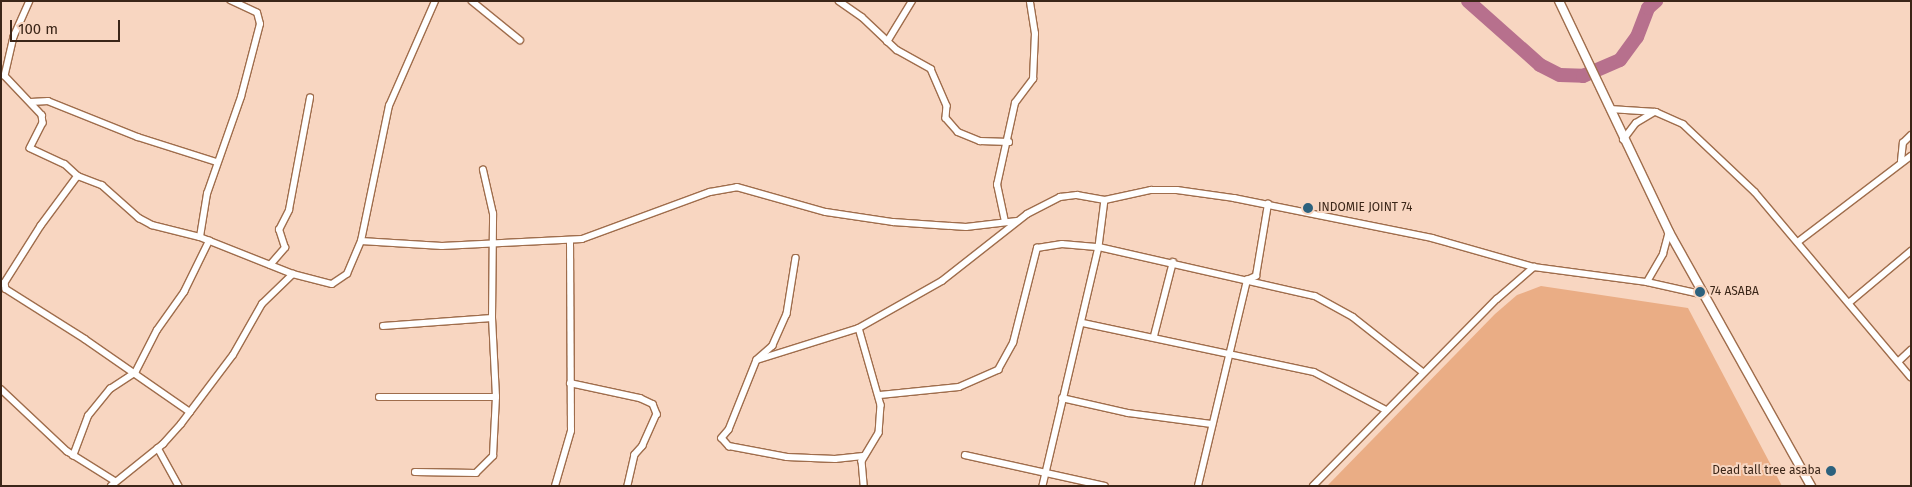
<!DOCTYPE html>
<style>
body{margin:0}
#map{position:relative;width:1912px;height:487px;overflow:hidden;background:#f8d6c1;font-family:"Fira Sans",sans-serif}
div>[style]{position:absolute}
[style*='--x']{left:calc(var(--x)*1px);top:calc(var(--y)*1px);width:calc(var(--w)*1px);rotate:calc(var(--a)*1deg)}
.green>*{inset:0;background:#eaad85}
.river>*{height:14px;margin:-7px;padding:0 7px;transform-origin:7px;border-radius:7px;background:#b7708d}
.roads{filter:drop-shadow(1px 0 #9f6d4c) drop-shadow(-1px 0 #9f6d4c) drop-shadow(0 1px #9f6d4c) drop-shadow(0 -1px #9f6d4c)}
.minor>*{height:5.5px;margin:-2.75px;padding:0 2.75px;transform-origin:2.75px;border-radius:2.75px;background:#fff}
.secondary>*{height:8px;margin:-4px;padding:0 4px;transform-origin:4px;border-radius:4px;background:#fff}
.dots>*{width:14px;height:14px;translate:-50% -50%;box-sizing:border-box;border:2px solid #f8d6c1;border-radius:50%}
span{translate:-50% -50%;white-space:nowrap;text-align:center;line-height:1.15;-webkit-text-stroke:4px #f8d6c1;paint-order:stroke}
.poi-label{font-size:12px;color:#3b2618}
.left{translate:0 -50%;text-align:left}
.right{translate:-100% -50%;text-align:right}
.frame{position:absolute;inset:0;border:2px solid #3b2618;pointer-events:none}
.scale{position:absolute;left:10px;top:20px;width:110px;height:22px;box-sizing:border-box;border:2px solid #3b2618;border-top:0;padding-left:6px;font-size:15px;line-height:18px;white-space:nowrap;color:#3b2618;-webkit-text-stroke:4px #f8d6c1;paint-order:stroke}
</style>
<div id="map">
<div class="green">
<div style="clip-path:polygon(1541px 286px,1688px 308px,1782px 486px,1327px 486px,1495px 314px,1517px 295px)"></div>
</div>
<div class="river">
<div style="--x:1468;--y:1;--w:96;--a:41.6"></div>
<div style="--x:1540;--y:65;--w:22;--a:27"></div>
<div style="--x:1560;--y:75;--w:23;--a:2"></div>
<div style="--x:1583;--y:76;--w:40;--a:-23.4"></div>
<div style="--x:1620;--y:60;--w:29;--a:-54"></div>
<div style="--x:1637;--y:37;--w:31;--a:-69"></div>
<div style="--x:1648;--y:8;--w:11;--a:-41"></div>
</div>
<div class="roads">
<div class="minor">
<div style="--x:30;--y:1;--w:39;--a:114"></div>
<div style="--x:14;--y:37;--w:40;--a:103"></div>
<div style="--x:5;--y:76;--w:54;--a:46.5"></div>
<div style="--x:42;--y:115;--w:8;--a:83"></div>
<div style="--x:43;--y:123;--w:28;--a:117"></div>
<div style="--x:30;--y:148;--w:38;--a:25"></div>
<div style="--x:65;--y:164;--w:18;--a:43"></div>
<div style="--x:78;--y:176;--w:26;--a:21"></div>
<div style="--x:102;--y:185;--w:50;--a:41.7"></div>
<div style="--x:139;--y:218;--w:15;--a:28"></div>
<div style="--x:152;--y:225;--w:49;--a:14"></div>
<div style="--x:200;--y:237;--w:100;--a:21.7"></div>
<div style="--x:293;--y:274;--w:40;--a:14.4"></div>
<div style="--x:332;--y:284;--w:18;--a:-34"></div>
<div style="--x:347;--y:274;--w:36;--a:-67"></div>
<div style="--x:361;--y:241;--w:138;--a:-78.3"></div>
<div style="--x:389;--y:106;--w:115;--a:-66.3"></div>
<div style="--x:472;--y:1;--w:62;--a:39.1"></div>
<div style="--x:839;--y:1;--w:28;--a:35"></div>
<div style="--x:862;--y:17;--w:48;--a:43.3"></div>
<div style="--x:897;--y:50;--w:39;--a:29"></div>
<div style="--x:931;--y:69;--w:40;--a:66.6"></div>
<div style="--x:947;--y:106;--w:12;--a:95"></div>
<div style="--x:946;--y:118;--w:18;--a:49"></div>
<div style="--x:958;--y:132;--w:24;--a:22"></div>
<div style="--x:980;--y:141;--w:29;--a:2"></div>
<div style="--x:887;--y:42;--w:48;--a:-58.6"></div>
<div style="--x:31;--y:102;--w:17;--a:-3"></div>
<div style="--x:48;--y:101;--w:97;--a:21.8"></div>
<div style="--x:138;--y:137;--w:83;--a:17.6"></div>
<div style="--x:1610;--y:109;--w:46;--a:3.7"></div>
<div style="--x:1656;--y:112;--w:30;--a:24"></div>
<div style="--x:1683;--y:124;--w:99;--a:43.4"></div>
<div style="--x:1755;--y:192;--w:242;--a:49.9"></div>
<div style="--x:1623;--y:140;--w:21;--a:-53"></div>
<div style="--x:1636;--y:123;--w:21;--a:-31"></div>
<div style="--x:1901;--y:161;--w:18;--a:-84"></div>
<div style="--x:1903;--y:143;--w:11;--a:-45"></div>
<div style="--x:78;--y:176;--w:62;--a:126.5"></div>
<div style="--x:41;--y:226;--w:67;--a:122.3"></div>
<div style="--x:5;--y:283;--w:6;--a:81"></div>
<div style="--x:6;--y:289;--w:93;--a:32.3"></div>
<div style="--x:85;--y:339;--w:128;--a:34.8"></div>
<div style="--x:1105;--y:200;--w:47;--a:97.3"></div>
<div style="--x:1099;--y:247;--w:221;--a:12.8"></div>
<div style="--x:1315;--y:296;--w:43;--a:28.9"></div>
<div style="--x:1353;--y:317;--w:89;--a:38.2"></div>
<div style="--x:1005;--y:222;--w:38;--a:-102"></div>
<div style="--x:997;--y:185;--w:84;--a:-77.6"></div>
<div style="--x:1015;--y:103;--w:30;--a:-53"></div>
<div style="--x:1033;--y:79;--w:45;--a:-87.5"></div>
<div style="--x:1035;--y:34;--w:33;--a:-99"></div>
<div style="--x:200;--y:237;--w:44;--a:-80.8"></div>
<div style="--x:207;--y:194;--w:103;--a:-70.7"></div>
<div style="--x:241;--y:97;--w:75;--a:-75.4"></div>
<div style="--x:260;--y:24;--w:11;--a:-105"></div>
<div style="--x:257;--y:13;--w:29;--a:-155"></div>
<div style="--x:361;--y:241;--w:81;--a:3.5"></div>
<div style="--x:442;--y:246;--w:140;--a:-2.9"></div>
<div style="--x:582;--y:239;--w:136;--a:-20.2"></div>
<div style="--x:710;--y:192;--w:27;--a:-10"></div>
<div style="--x:737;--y:187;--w:92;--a:15.7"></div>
<div style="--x:826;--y:212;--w:68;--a:8.5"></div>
<div style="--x:893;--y:222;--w:73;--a:3.9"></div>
<div style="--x:966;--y:227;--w:51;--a:-6.7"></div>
<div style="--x:1798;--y:242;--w:142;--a:-37.3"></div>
<div style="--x:796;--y:258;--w:57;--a:99.1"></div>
<div style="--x:787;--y:314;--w:35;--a:114"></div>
<div style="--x:773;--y:346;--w:21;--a:139"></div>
<div style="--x:757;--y:360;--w:75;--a:111.8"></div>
<div style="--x:729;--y:430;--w:11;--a:131"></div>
<div style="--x:722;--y:438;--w:11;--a:49"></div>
<div style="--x:729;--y:446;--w:59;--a:10.7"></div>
<div style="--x:787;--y:457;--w:48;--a:2.4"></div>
<div style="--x:835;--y:459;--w:28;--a:-6"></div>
<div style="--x:270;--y:265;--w:23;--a:-49"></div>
<div style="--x:285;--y:248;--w:19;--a:-108"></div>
<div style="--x:279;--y:230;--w:22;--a:-63"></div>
<div style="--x:289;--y:210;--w:114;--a:-79.4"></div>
<div style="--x:1647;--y:282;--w:32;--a:-60"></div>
<div style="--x:1663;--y:254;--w:23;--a:-75"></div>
<div style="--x:1850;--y:302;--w:80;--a:-39.9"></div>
<div style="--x:1083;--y:323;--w:236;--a:12"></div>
<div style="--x:1314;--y:372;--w:81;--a:27.8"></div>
<div style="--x:383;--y:326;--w:109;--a:-4.2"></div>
<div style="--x:859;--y:328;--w:80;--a:74.1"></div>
<div style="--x:881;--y:405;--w:28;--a:94"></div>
<div style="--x:879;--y:433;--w:33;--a:121"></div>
<div style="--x:862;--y:461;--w:25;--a:85"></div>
<div style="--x:1154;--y:336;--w:76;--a:-75.6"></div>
<div style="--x:757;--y:360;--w:107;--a:-17.4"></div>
<div style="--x:859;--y:328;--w:95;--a:-29.5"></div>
<div style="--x:942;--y:281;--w:108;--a:-38.2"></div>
<div style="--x:1027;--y:214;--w:37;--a:-27"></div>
<div style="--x:1060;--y:197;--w:17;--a:-7"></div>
<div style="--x:1077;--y:195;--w:28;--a:10"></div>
<div style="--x:1105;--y:200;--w:47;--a:-12.3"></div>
<div style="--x:1151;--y:190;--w:26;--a:0"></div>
<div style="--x:1177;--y:190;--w:58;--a:8"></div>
<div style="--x:1234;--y:198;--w:202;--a:11.4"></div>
<div style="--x:1432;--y:238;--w:106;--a:15.9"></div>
<div style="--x:1534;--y:267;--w:114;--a:7.6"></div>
<div style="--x:1647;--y:282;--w:59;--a:12.6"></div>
<div style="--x:1899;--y:361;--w:16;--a:-43"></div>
<div style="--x:570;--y:383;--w:72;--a:12.1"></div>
<div style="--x:640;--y:398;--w:14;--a:25"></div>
<div style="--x:653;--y:404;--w:11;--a:68"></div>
<div style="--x:657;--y:414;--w:35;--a:114"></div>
<div style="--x:643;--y:446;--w:12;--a:132"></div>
<div style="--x:635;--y:455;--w:32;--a:103"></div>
<div style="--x:1;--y:389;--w:91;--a:43.2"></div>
<div style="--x:67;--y:451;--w:57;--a:32"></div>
<div style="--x:880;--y:395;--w:79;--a:-5.8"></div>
<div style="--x:959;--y:387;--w:43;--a:-23.6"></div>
<div style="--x:998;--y:370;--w:31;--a:-61"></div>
<div style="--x:1013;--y:343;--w:98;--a:-75.8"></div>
<div style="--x:1037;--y:248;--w:25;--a:-9"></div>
<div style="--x:1062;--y:244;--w:37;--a:5"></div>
<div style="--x:1099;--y:247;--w:245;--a:103.2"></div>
<div style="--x:379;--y:397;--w:117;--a:0"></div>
<div style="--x:1062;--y:398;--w:68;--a:12.8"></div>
<div style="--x:1128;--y:413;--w:85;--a:7.5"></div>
<div style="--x:158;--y:448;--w:43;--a:61.1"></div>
<div style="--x:965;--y:455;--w:143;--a:12.5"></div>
<div style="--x:73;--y:456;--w:43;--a:-69.4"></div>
<div style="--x:88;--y:416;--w:35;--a:-51"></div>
<div style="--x:110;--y:389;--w:30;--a:-33"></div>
<div style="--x:135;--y:373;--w:48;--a:-62.9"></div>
<div style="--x:157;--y:330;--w:47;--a:-54.6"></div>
<div style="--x:184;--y:292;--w:57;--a:-63.9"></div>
<div style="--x:415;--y:472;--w:61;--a:0.9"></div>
<div style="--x:476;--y:473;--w:24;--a:-45"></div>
<div style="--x:493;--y:456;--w:59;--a:-87.1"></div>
<div style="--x:496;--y:397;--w:79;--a:-92.9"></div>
<div style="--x:492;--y:318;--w:104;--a:-89.4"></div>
<div style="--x:493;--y:214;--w:45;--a:-102.8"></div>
<div style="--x:111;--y:486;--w:67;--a:-38.9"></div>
<div style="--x:163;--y:444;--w:27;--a:-48"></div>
<div style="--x:181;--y:424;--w:86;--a:-53"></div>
<div style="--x:233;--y:355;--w:59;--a:-60.4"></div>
<div style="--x:262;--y:304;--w:43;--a:-44.1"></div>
<div style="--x:555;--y:486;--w:57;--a:-73.8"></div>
<div style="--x:571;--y:431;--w:190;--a:-90.3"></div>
<div style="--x:1198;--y:486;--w:212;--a:-76.6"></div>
<div style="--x:1247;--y:280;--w:10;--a:-24"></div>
<div style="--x:1256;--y:276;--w:73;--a:-80.5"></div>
<div style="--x:1313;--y:486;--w:262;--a:-45.5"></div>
<div style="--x:1497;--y:299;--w:49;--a:-40.9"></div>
</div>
<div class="secondary">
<div style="--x:1559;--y:1;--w:256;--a:64.5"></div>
<div style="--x:1669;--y:232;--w:291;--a:60.8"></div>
</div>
</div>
<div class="dots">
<div style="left:1308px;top:208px;background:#2c617d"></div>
<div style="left:1700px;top:292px;background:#2c617d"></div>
<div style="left:1831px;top:471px;background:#2c617d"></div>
</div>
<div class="poi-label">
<span class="left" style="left:1318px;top:208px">INDOMIE JOINT 74</span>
<span class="left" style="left:1710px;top:292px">74 ASABA</span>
<span class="right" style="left:1821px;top:471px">Dead tall tree asaba</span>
</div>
<div class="frame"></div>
<div class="scale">100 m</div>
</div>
